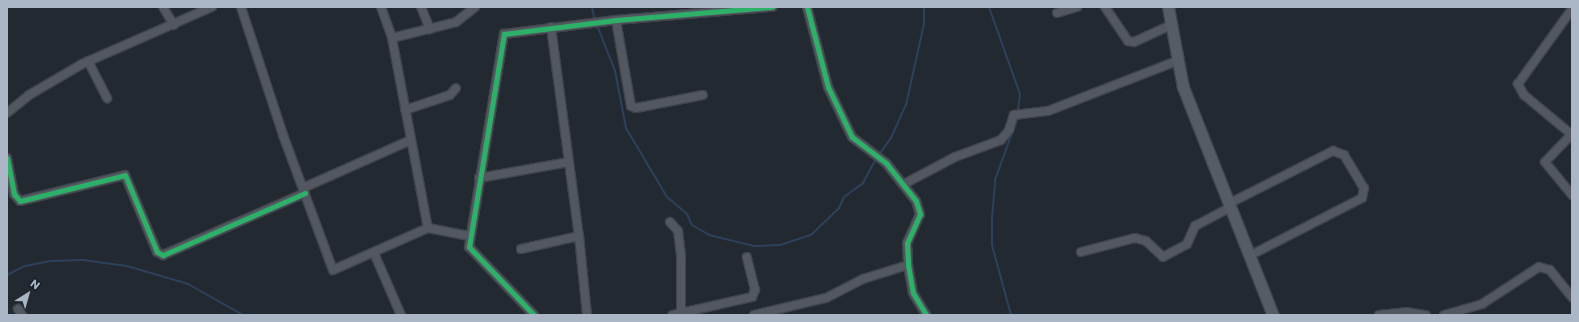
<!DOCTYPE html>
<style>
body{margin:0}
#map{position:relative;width:1579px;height:322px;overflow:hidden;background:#232931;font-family:Poppins,sans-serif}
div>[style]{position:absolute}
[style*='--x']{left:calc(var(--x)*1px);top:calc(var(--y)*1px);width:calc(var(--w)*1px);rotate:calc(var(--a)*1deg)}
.stream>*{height:2px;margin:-1px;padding:0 1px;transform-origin:1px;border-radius:1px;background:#2e415c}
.roads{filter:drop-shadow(1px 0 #3f444b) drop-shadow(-1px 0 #3f444b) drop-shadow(0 1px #3f444b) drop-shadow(0 -1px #3f444b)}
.street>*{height:8px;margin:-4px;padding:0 4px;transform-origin:4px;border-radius:4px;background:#525760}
.secondary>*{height:11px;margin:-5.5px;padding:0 5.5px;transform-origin:5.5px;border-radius:5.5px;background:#565c64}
.cycleway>*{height:5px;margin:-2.5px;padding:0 2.5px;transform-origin:2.5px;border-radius:2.5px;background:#2db169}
span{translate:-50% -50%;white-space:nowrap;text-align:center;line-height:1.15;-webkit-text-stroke:3.5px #171f2b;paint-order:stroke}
.frame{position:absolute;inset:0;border:8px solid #aab5c5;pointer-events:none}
.north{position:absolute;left:8px;top:274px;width:40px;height:40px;-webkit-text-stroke:3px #171f2b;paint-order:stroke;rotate:37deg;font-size:11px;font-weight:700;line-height:16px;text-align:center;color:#aab5c5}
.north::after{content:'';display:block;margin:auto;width:14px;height:18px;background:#aab5c5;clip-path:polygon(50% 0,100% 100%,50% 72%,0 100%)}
</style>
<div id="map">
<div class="stream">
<div style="--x:592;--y:7;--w:10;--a:79"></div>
<div style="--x:989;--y:7;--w:92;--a:70.4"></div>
<div style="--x:1020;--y:94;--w:17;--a:97"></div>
<div style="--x:597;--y:25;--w:49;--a:68.6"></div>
<div style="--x:615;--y:71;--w:58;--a:79.1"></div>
<div style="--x:626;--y:128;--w:80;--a:59.3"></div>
<div style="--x:667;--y:197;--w:26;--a:40"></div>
<div style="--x:687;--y:214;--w:12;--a:66"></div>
<div style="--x:692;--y:225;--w:20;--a:30"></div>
<div style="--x:709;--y:235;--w:46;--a:13.7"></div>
<div style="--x:754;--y:246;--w:26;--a:-2"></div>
<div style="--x:780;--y:245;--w:33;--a:-18"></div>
<div style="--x:811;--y:235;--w:39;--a:-44"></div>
<div style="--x:839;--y:208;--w:12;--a:-66"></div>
<div style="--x:844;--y:197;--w:24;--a:-36"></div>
<div style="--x:863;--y:183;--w:27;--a:-62"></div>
<div style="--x:878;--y:156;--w:22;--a:-54"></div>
<div style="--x:891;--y:138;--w:36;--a:-66"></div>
<div style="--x:906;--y:105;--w:83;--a:-77.5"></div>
<div style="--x:924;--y:24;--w:17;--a:-90"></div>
<div style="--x:7;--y:275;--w:20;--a:-27"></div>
<div style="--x:25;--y:266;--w:26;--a:-11"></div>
<div style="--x:51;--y:261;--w:32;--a:-2"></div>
<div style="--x:83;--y:260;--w:44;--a:7.8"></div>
<div style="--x:127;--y:266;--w:64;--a:16.4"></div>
<div style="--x:188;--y:284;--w:63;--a:29.4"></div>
<div style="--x:1011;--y:315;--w:73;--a:-105.2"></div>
<div style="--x:992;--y:245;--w:27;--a:-90"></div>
<div style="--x:992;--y:218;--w:38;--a:-85"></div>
<div style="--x:995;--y:180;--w:62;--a:-70.1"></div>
</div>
<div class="roads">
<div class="street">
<div style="--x:163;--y:7;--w:21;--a:59"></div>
<div style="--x:241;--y:7;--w:135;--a:71.8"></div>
<div style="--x:283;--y:135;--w:144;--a:69.7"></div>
<div style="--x:333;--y:270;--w:104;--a:-23.9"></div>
<div style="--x:381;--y:7;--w:33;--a:70"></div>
<div style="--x:392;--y:38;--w:193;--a:79.3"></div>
<div style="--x:428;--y:228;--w:42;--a:11"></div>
<div style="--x:421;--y:7;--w:24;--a:68"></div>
<div style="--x:807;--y:7;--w:83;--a:75.3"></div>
<div style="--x:828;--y:87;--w:55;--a:64.4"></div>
<div style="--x:852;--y:137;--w:43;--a:37.4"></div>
<div style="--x:886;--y:163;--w:48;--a:51.7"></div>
<div style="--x:916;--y:201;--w:14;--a:73"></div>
<div style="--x:920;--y:214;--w:32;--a:114"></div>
<div style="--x:907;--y:243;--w:22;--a:87"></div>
<div style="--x:908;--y:265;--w:28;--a:80"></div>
<div style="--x:913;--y:293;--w:26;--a:59"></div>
<div style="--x:1105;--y:7;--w:41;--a:55.9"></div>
<div style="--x:1128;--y:41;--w:6;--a:9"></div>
<div style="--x:1134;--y:42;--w:41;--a:-24.7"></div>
<div style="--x:1057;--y:13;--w:21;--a:-17"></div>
<div style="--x:616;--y:20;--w:87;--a:80.1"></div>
<div style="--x:631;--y:106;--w:5;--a:22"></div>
<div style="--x:636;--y:108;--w:68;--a:-11"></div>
<div style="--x:551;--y:27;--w:211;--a:82.4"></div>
<div style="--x:579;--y:236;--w:79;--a:84.2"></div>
<div style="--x:392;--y:38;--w:66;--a:-14"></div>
<div style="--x:456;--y:22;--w:24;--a:-38"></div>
<div style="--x:88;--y:61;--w:42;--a:62.8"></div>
<div style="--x:405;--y:110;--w:47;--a:-18.4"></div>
<div style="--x:450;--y:95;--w:9;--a:-49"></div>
<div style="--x:7;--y:113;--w:28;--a:-39"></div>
<div style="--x:29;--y:95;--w:61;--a:-30.3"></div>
<div style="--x:82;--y:64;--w:142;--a:-23.7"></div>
<div style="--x:1571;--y:134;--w:61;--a:-140.3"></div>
<div style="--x:1524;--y:95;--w:13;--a:-119"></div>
<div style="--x:1518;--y:84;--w:92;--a:-54.2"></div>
<div style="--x:1572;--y:134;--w:39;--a:134"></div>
<div style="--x:1545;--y:162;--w:43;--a:50.7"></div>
<div style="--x:7;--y:158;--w:37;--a:79"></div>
<div style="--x:14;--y:194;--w:9;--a:49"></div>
<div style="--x:20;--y:201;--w:108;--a:-13.9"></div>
<div style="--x:125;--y:175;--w:83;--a:67.4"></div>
<div style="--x:157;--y:252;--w:7;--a:27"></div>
<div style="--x:163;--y:255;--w:155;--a:-23.6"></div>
<div style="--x:479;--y:178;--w:91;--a:-10.1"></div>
<div style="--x:904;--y:184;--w:58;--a:-27.9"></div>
<div style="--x:955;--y:157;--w:49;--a:-20.3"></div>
<div style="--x:1001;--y:140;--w:13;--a:-51"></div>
<div style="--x:1009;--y:130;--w:16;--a:-72"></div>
<div style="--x:1014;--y:115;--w:34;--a:-7"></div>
<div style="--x:1048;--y:111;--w:138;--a:-21.2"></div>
<div style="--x:303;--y:188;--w:118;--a:-24"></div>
<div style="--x:1228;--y:204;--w:118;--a:-26.8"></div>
<div style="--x:1333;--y:151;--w:12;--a:20"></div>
<div style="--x:1344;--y:155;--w:39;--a:59"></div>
<div style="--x:1364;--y:188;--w:10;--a:101"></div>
<div style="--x:1362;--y:198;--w:127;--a:152.8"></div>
<div style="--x:670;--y:222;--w:12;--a:48"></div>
<div style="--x:678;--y:231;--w:26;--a:83"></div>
<div style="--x:681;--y:257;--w:56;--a:90"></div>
<div style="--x:681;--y:313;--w:9;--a:167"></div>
<div style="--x:521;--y:249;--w:59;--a:-12.6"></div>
<div style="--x:1081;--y:252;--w:56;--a:-14.5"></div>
<div style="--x:1135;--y:238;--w:11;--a:15"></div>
<div style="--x:1146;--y:241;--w:23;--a:43"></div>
<div style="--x:1163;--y:257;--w:27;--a:-28"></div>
<div style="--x:1187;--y:244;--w:20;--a:-66"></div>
<div style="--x:1195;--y:226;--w:38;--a:-28"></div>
<div style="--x:374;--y:253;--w:68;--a:66.5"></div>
<div style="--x:18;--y:309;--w:7;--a:56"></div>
<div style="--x:681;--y:313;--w:73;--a:-12.7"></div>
<div style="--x:752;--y:297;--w:8;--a:-67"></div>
<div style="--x:755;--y:290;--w:34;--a:-104"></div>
<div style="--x:534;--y:315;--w:94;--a:-133.7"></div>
<div style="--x:469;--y:247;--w:216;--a:-80.7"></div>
<div style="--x:504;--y:34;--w:113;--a:-7.1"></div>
<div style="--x:616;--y:20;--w:157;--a:-4.8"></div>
<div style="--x:754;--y:315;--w:74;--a:-13.3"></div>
<div style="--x:826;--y:298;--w:42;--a:-27.2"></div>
<div style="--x:863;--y:279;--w:47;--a:-17.3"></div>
<div style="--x:1379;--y:315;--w:27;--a:-6"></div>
<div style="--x:1406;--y:312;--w:20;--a:9"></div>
<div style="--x:1444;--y:315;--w:40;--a:-16"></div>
<div style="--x:1482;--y:304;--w:68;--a:-33"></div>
<div style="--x:1539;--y:267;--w:11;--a:15"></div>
<div style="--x:1550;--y:270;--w:35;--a:51"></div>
</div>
<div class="secondary">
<div style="--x:1168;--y:7;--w:81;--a:79.4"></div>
<div style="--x:1183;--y:87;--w:245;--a:68.5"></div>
</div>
</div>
<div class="cycleway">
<div style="--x:807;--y:7;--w:83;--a:75.3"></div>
<div style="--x:828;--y:87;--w:55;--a:64.4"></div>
<div style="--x:852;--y:137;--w:43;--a:37.4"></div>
<div style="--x:886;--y:163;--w:48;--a:51.7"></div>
<div style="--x:916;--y:201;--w:14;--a:73"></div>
<div style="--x:920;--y:214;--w:32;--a:114"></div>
<div style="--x:907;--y:243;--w:22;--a:87"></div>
<div style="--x:908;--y:265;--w:28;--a:80"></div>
<div style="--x:913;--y:293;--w:26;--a:59"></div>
<div style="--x:7;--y:158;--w:37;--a:79"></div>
<div style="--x:14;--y:194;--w:9;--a:49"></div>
<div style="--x:20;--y:201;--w:108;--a:-13.9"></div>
<div style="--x:125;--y:175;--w:83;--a:67.4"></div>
<div style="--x:157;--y:252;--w:7;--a:27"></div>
<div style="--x:163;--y:255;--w:155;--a:-23.6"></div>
<div style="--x:534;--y:315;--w:94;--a:-133.7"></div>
<div style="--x:469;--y:247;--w:216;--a:-80.7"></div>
<div style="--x:504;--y:34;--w:113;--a:-7.1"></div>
<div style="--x:616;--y:20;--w:157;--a:-4.8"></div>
</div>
<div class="frame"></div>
<div class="north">N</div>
</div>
